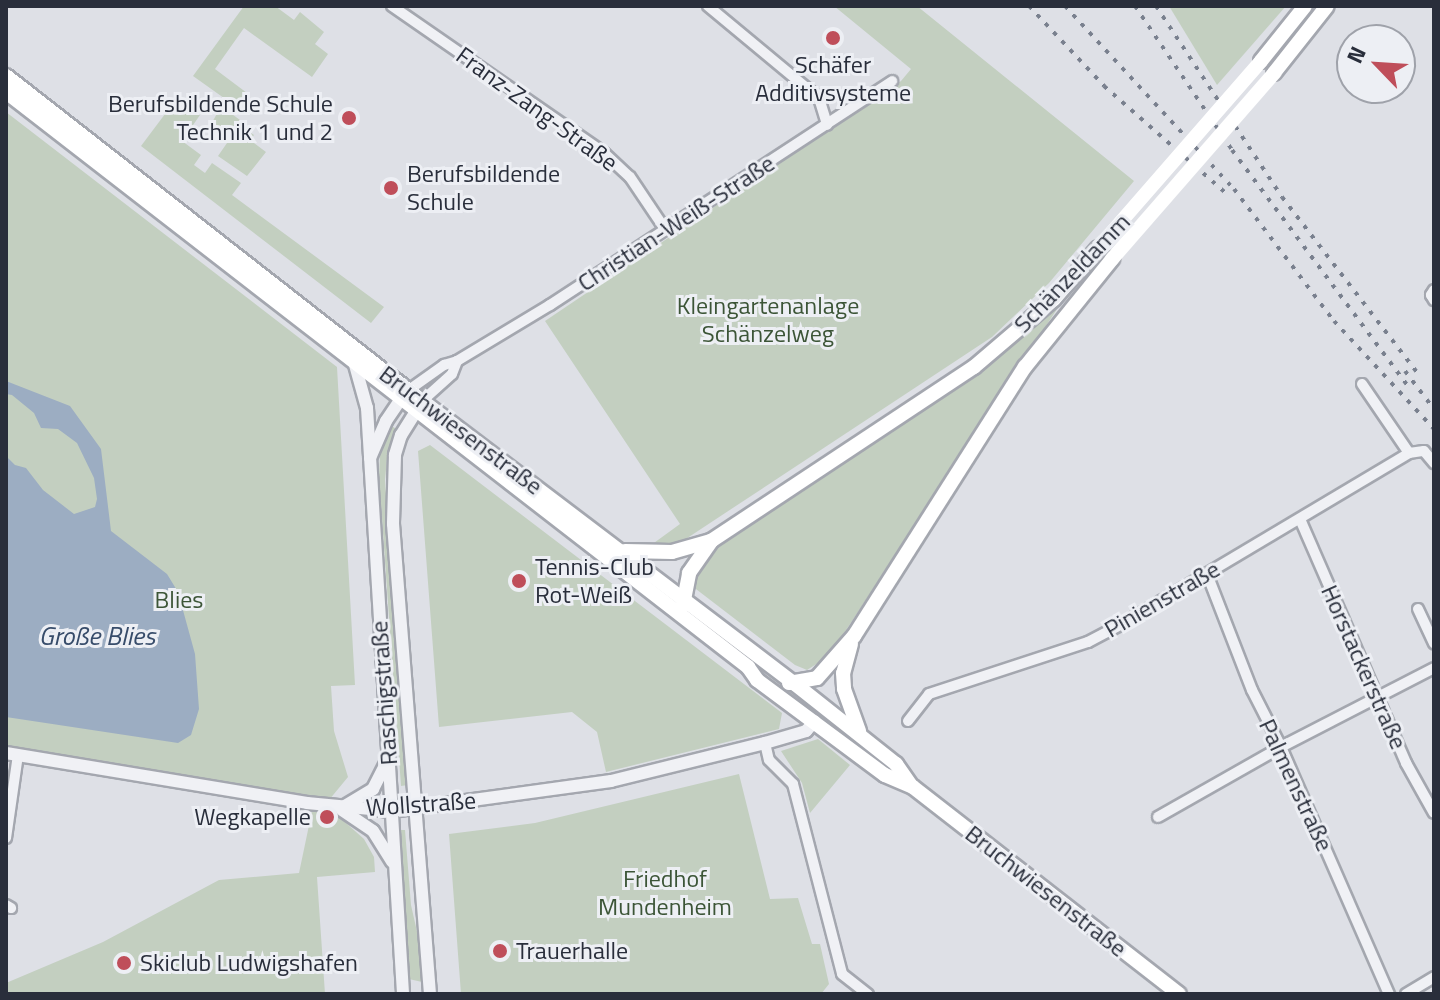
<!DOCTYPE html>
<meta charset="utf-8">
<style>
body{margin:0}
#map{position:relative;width:1440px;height:1000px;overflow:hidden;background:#dee0e6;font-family:"Titillium Web",sans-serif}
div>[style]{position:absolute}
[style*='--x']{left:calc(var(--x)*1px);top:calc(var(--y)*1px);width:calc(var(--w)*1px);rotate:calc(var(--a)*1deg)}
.green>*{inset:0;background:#c3cfc0}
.water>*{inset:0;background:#9cadc2}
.roads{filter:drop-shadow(2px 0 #a4a7af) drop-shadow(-2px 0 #a4a7af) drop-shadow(0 2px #a4a7af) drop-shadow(0 -2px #a4a7af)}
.minor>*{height:10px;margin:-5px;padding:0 5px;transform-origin:5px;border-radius:5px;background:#f0f1f5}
.tertiary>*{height:12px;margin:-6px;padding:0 6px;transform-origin:6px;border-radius:6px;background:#f0f1f5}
.secondary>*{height:14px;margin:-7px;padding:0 7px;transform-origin:7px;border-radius:7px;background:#fff}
.rail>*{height:4px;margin-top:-2px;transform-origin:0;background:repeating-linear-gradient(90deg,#79808e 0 4px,transparent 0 12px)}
.secondary-bridge>*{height:14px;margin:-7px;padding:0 7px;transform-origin:7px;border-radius:7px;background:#fff}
.dots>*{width:22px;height:22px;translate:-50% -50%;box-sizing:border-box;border:4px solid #edeff4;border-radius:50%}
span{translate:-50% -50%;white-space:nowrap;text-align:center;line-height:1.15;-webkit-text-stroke:6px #edeff4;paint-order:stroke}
.poi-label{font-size:24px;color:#292e3b}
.right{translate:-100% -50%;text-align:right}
.left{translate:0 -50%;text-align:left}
.street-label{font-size:24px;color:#292e3b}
.park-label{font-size:24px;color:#3c5537}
.water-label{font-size:26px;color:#374c6a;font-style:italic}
.frame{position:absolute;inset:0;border:8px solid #292e3b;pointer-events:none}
.north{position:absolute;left:1336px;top:24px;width:80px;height:80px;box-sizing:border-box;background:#edeff4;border:2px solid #9fa2aa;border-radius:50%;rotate:295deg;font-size:22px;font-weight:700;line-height:32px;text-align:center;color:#292e3b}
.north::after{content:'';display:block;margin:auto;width:28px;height:36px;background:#bf4e5a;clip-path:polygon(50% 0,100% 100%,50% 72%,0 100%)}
</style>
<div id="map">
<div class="green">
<div style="clip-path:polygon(244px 6px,275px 6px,294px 20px,300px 12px,324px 32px,315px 44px,328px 54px,312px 77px,244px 28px,215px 69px,247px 93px,244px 97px,252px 103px,245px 113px,193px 76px)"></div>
<div style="clip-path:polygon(834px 6px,917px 6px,1134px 181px,1049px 283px,992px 337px,657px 558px,647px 548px,680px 524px,545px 321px,901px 81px,911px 69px)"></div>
<div style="clip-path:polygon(1169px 6px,1286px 6px,1217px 85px)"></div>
<div style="clip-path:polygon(177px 98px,200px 115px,182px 141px,201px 155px,194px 165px,205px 173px,212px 163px,241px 183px,232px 195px,384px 307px,371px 323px,141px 146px)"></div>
<div style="clip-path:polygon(221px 106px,240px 120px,238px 124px,254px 135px,250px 140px,266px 152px,247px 176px,218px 156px,227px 143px,208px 130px)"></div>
<div style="clip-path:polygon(6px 112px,337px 367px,355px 685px,331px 686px,334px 731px,348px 777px,329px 800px,6px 747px)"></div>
<div style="clip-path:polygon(1061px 303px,829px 656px,807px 670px,795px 665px,692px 586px,709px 549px,970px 379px)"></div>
<div style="clip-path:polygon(390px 425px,398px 430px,387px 459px,385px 480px,408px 785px,401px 786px,379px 477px,380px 455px)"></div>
<div style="clip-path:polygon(430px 445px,782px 713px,779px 729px,606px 772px,597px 732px,572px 712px,439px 727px,418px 451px)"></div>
<div style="clip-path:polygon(818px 739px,850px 765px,810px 813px,802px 783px,781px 751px)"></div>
<div style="clip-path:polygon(739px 774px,770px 899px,798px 898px,812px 944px,820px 944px,829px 984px,821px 994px,461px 994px,449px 834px,535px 823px)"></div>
<div style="clip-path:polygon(312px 811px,337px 815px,364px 839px,374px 857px,375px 872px,317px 877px,325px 994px,6px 994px,6px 983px,103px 942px,219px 880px,299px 873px)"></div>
<div style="clip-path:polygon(401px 830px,405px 830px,411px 905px,420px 945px,422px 982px,409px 979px)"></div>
</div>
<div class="water">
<div style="clip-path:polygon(6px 381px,70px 406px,101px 449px,111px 531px,167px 574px,178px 592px,195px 654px,199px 709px,191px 735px,178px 743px,6px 717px,6px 456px,15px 465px,26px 468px,43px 490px,74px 514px,95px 507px,97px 499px,94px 478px,77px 443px,58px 429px,41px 428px,34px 413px,12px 395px,6px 394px)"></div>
</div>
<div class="roads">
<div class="minor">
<div style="--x:392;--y:6;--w:258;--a:34.7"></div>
<div style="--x:604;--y:153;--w:35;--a:43"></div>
<div style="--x:630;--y:177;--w:63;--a:56.1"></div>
<div style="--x:708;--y:6;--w:144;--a:39.7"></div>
<div style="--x:819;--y:98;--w:28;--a:73"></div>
<div style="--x:1434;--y:290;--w:6;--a:121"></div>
<div style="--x:1431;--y:295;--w:6;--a:59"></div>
<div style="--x:1362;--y:384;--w:83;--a:55.7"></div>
<div style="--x:1409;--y:453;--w:15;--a:-8"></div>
<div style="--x:1424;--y:451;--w:16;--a:50"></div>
<div style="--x:406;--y:392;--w:47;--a:-35.4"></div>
<div style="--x:444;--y:365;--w:14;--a:-17"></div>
<div style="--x:457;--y:361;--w:109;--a:-31.1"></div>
<div style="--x:550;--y:305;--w:409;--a:-33.2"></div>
<div style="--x:422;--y:401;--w:40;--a:-42"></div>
<div style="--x:452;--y:374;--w:14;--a:-69"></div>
<div style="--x:1300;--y:519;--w:266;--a:66.5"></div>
<div style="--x:1406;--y:763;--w:57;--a:60.8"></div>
<div style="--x:1207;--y:574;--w:124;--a:68.8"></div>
<div style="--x:1252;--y:690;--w:64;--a:63"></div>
<div style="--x:1281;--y:747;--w:270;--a:66.4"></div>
<div style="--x:1418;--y:609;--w:38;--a:65"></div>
<div style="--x:908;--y:721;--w:34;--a:-52"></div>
<div style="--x:929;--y:694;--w:167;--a:-18.1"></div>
<div style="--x:1088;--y:642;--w:41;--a:-27.8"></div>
<div style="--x:1124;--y:623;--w:332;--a:-30.8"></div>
<div style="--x:765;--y:743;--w:17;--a:77"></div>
<div style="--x:769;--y:760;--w:34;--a:45"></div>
<div style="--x:793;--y:784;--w:196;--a:75.5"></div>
<div style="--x:842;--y:974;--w:33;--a:38"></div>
<div style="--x:1158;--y:817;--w:142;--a:-29.6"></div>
<div style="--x:1281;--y:747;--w:172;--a:-27.3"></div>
<div style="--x:6;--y:838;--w:84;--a:-81.8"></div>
<div style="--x:6;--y:905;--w:6;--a:31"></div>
<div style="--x:1406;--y:994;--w:33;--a:-31"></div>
</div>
<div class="tertiary">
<div style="--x:355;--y:365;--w:45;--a:74.4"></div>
<div style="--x:367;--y:408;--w:587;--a:86.48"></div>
<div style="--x:420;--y:405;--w:36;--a:122"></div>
<div style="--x:401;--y:435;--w:21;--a:107"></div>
<div style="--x:395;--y:455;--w:69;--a:91.7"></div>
<div style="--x:393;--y:524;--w:471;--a:85.5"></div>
<div style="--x:370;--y:458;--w:40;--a:-66.6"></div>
<div style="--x:386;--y:421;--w:25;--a:-56"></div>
<div style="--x:6;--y:753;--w:305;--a:9.4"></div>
<div style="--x:307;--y:803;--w:85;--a:5.4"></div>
<div style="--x:392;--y:811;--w:221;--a:-7.8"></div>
<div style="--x:611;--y:781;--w:159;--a:-13.9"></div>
<div style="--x:765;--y:743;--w:43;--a:-16.3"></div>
<div style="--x:806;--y:731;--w:13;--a:-48"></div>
<div style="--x:345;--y:806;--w:33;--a:-31"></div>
<div style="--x:373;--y:789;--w:28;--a:-63"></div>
<div style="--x:342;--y:810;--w:37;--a:34"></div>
<div style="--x:373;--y:831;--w:36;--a:58"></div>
</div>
<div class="secondary">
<div style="--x:1261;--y:61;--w:70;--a:-51.3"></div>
<div style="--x:1274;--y:73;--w:85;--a:-51.7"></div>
<div style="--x:6;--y:76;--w:528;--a:38"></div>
<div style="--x:422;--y:401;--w:468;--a:37.2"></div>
<div style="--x:795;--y:684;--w:129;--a:38.4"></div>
<div style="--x:896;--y:764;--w:24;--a:55"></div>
<div style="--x:6;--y:92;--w:939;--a:37.77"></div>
<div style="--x:748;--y:667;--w:16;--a:55"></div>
<div style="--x:757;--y:680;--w:159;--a:36.6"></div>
<div style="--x:885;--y:775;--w:30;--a:23"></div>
<div style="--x:913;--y:787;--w:337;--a:37.9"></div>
<div style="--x:625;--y:551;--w:47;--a:1.2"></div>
<div style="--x:672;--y:552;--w:41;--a:-15.8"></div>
<div style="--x:711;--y:541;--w:315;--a:-33.5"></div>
<div style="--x:974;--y:367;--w:105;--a:-40.4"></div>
<div style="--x:1054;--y:299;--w:67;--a:-49.2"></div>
<div style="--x:683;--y:605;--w:33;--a:-79"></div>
<div style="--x:689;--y:573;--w:39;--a:-55"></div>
<div style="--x:851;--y:644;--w:30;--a:105"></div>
<div style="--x:843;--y:673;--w:16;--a:86"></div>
<div style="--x:844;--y:689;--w:45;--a:70.3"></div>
<div style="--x:789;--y:683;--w:28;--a:-10"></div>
<div style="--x:817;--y:678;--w:56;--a:-48.6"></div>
<div style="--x:854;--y:636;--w:319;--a:-57.6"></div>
<div style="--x:1025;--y:367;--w:139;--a:-51.1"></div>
</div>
</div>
<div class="rail">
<div style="--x:1029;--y:6;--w:110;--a:46.8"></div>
<div style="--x:1104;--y:86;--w:162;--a:41.3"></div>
<div style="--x:1065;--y:6;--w:249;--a:47.3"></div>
<div style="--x:1234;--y:189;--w:166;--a:52.9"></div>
<div style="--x:1334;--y:321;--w:147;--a:47.2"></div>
<div style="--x:1135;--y:6;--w:174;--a:56"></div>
<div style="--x:1232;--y:150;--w:294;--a:53.3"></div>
<div style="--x:1156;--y:6;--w:229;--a:56.6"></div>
<div style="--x:1282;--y:197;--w:225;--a:52.4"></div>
<div style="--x:1405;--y:371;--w:48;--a:52.7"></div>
</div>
<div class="secondary-bridge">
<div style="--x:1098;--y:248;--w:248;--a:-48.9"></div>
<div style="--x:1112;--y:259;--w:247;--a:-48.9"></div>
</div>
<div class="dots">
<div style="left:833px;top:38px;background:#bf4e5a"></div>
<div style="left:349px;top:118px;background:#bf4e5a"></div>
<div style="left:391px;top:188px;background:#bf4e5a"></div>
<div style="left:519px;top:581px;background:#bf4e5a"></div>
<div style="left:327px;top:817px;background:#bf4e5a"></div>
<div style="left:500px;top:951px;background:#bf4e5a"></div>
<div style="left:124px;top:963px;background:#bf4e5a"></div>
</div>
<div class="poi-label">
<span style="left:833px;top:79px">Schäfer<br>Additivsysteme</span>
<span class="right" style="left:333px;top:118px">Berufsbildende Schule<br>Technik 1 und 2</span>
<span class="left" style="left:407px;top:188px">Berufsbildende<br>Schule</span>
<span class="left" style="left:535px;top:581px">Tennis-Club<br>Rot-Weiß</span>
<span class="right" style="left:311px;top:817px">Wegkapelle</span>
<span class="left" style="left:516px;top:951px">Trauerhalle</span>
<span class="left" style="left:140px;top:963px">Skiclub Ludwigshafen</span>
</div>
<div class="street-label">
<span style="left:537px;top:109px;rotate:36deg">Franz-Zang-Straße</span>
<span style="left:676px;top:223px;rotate:-33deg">Christian-Weiß-Straße</span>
<span style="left:1072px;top:273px;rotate:-46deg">Schänzeldamm</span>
<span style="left:461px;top:430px;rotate:37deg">Bruchwiesenstraße</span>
<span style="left:1162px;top:599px;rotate:-30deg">Pinienstraße</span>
<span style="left:1364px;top:667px;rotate:66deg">Horstackerstraße</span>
<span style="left:384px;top:693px;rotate:-94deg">Raschigstraße</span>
<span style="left:1296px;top:785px;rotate:65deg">Palmenstraße</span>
<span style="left:421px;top:804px;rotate:-4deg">Wollstraße</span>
<span style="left:1046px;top:891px;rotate:38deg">Bruchwiesenstraße</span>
</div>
<div class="park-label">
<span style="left:768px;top:320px">Kleingartenanlage<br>Schänzelweg</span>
<span style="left:179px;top:600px">Blies</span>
<span style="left:665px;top:893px">Friedhof<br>Mundenheim</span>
</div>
<div class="water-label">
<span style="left:97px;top:636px">Große Blies</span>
</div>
<div class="frame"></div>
<div class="north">N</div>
</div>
